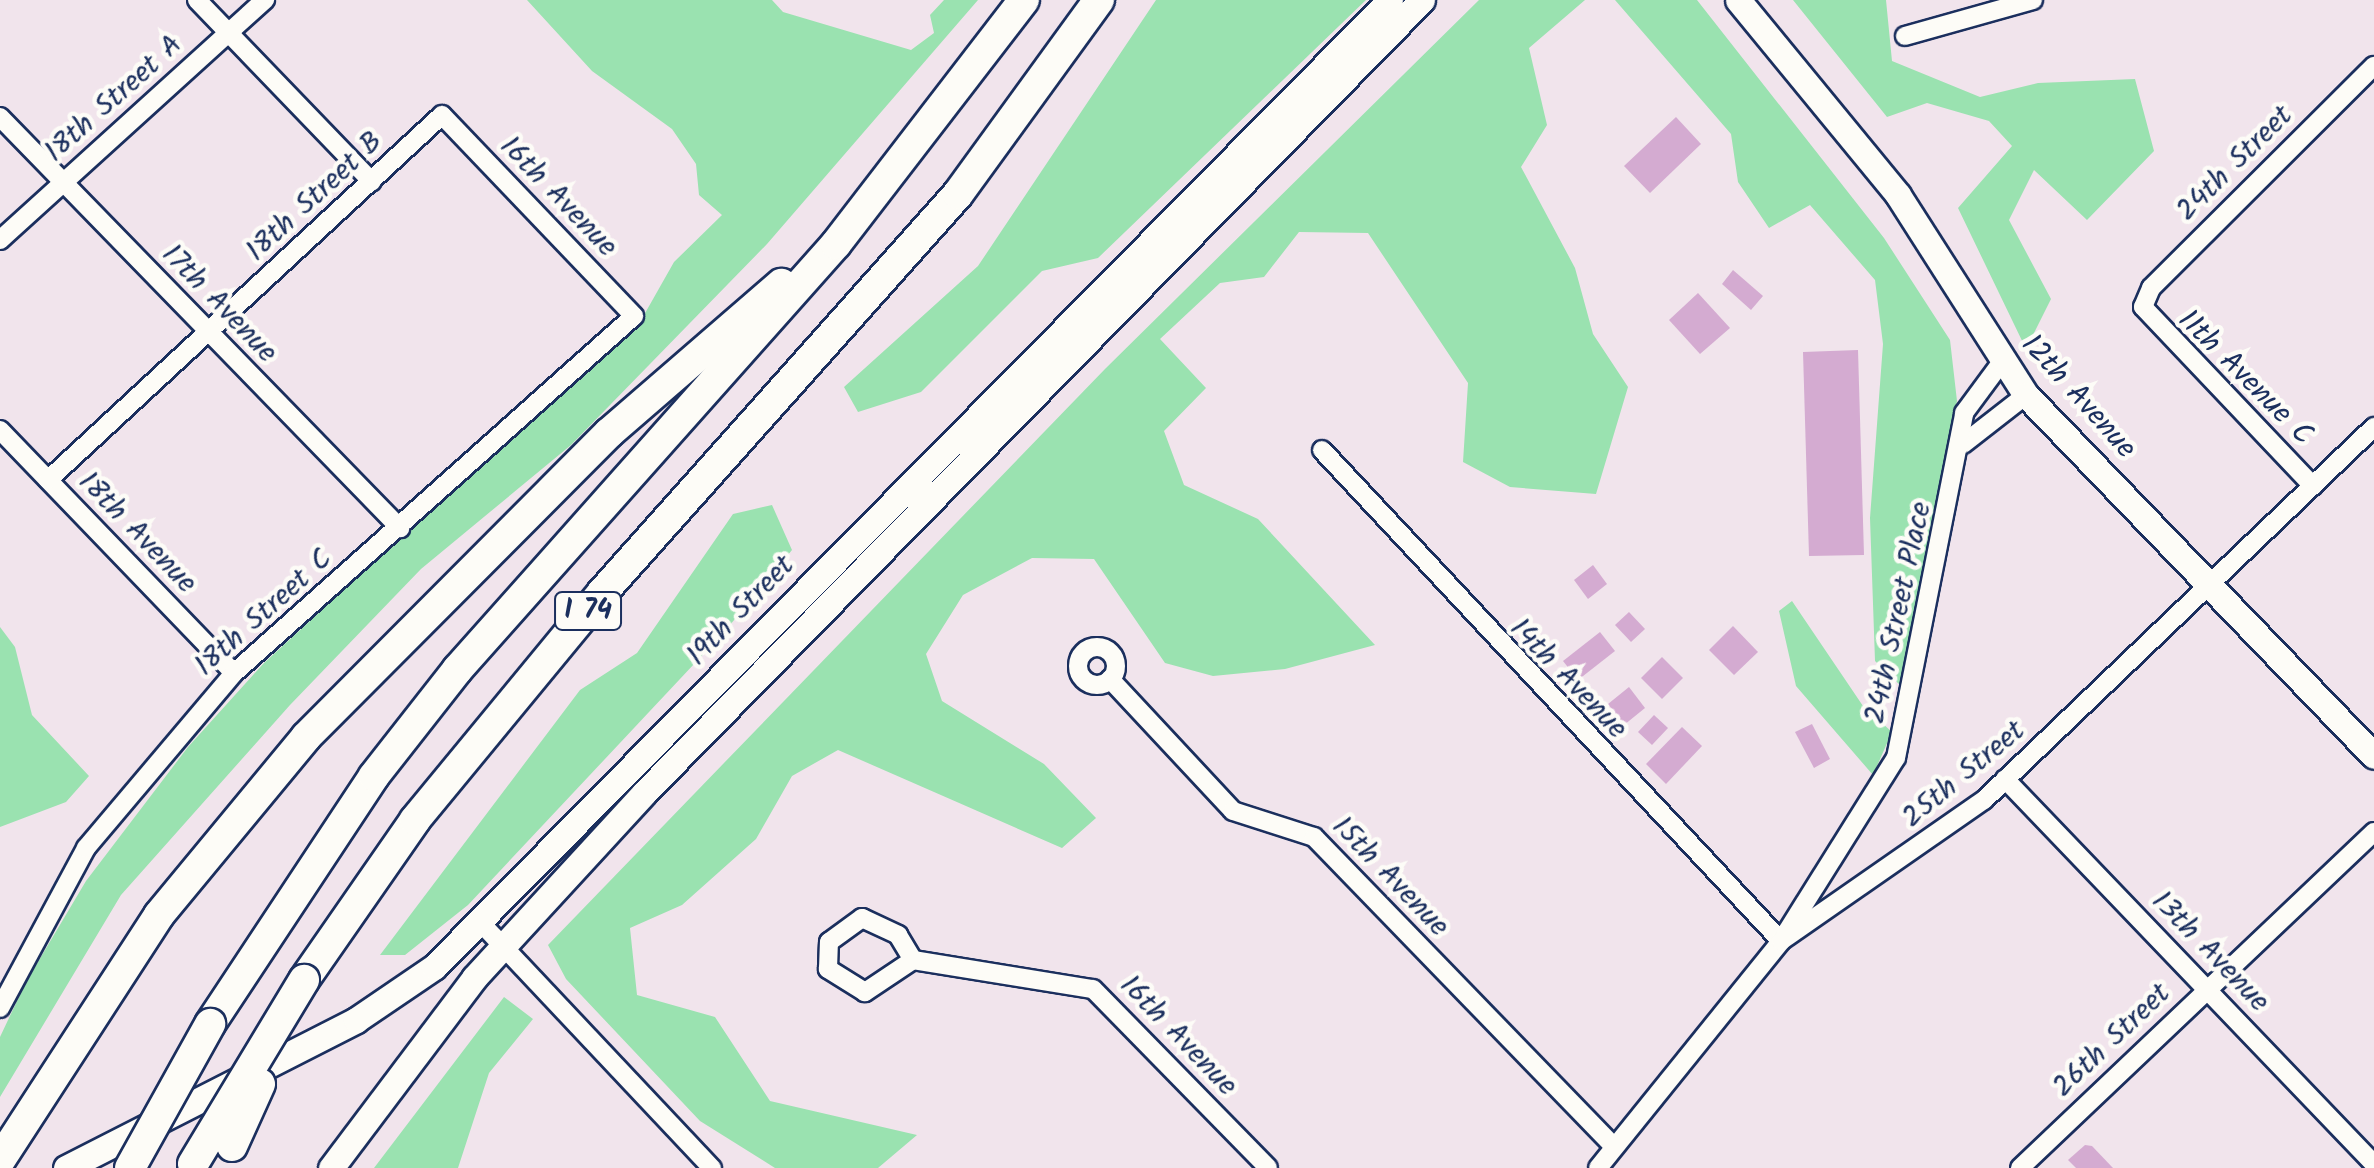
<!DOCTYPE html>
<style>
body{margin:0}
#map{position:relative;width:2374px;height:1168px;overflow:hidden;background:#f1e4ec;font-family:Kalam,sans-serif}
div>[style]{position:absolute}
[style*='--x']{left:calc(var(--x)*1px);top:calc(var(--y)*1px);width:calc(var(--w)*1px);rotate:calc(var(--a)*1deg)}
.green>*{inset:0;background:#9ae2b0}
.building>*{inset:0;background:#d4abd1}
.roads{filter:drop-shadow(2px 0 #1b2f5e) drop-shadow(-2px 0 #1b2f5e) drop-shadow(0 2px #1b2f5e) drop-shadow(0 -2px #1b2f5e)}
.street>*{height:18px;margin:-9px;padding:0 9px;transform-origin:9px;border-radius:9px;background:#fdfcf7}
.street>.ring{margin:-9px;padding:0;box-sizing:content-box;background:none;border:18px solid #fdfcf7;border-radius:50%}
.secondary>*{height:25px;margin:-12.5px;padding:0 12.5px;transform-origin:12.5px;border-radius:12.5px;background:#fdfcf7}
.highway>*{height:30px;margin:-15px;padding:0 15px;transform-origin:15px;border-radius:15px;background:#fdfcf7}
.bridges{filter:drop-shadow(2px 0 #1b2f5e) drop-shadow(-2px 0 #1b2f5e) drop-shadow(0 2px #1b2f5e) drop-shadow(0 -2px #1b2f5e)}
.highway-bridge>*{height:30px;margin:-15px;padding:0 15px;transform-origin:15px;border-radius:15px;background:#fdfcf7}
span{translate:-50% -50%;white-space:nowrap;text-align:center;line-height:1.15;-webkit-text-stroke:9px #fdfcf7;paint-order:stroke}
.shield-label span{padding:2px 8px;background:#fdfcf7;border:2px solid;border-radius:8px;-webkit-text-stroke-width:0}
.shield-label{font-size:28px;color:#1b2f5e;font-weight:700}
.street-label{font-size:30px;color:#1b2f5e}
</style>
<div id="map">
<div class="green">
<div style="clip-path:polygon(527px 0,772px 0,783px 12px,911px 50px,934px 33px,930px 15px,944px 0,978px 0,767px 244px,571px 445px,421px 569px,290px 705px,121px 895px,0 1097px,0 1037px,26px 982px,86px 881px,188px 747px,264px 663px,644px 315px,674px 262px,722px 215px,699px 195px,696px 164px,672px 129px,592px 71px)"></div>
<div style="clip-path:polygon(1156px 0,1366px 0,1098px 258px,1042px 271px,921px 392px,858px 412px,844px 387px,978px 266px)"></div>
<div style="clip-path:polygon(1479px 0,1585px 0,1529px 48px,1547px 125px,1521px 167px,1575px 268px,1593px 334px,1628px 387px,1596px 494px,1510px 487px,1463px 462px,1468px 383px,1368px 233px,1299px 232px,1264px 277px,1220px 283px,1160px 339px,1206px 388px,1164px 431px,1184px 485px,1258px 519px,1375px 645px,1285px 669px,1213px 676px,1165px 663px,1094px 559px,1032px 558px,963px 595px,926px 654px,942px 701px,1044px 764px,1096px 818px,1062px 848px,838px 750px,792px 776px,756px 839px,682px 905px,630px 928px,637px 995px,715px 1017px,770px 1101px,917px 1135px,878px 1168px,775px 1168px,700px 1121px,566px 979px,548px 945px,1105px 369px)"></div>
<div style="clip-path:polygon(1615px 0,1697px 0,1884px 238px,1950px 340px,1957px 401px,1901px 686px,1875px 661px,1870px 518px,1883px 344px,1875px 280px,1810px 205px,1769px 228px,1738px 182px,1731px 134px)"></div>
<div style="clip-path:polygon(1793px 0,1886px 0,1892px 61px,1980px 97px,2038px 83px,2135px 79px,2154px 151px,2087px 220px,2034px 170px,2009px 220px,2051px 299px,2026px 349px,1958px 208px,2012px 146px,1989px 121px,1927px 103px,1887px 117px)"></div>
<div style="clip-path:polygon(772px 505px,792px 550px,725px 631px,468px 905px,405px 955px,380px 955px,580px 690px,637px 653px,733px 514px)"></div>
<div style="clip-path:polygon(1792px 601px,1863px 706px,1892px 732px,1873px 775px,1796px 686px,1779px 611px)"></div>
<div style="clip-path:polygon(0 627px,15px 647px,32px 715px,89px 776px,66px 802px,0 827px)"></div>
<div style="clip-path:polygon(504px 997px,533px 1019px,489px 1073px,458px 1168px,374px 1168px)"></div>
</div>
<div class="building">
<div style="clip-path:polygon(1676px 117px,1701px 144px,1650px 193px,1624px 166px)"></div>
<div style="clip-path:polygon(1733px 270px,1763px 296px,1751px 310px,1722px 284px)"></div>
<div style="clip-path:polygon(1698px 293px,1730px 328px,1700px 354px,1669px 320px)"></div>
<div style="clip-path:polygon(1858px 350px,1864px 555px,1809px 556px,1803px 352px)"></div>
<div style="clip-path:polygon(1593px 565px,1607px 584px,1588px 599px,1574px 580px)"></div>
<div style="clip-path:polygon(1629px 612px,1645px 629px,1631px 642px,1615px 625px)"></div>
<div style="clip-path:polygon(1733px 626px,1758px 652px,1734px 675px,1709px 650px)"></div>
<div style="clip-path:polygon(1600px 632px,1615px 651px,1578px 680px,1563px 661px)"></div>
<div style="clip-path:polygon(1662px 657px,1683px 678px,1662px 699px,1641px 678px)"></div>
<div style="clip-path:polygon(1629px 687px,1645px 708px,1624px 725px,1608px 704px)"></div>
<div style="clip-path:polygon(1654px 715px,1668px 728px,1652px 745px,1638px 732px)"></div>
<div style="clip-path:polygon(1812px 724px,1830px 759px,1814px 768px,1795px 732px)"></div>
<div style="clip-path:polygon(1682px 727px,1702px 746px,1666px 784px,1646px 764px)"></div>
<div style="clip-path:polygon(2085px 1145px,2092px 1146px,2113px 1168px,2076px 1168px,2068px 1160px)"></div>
</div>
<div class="roads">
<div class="street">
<div style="--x:197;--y:0;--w:252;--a:46.1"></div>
<div style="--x:1905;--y:36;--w:133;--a:-15.7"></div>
<div style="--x:0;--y:117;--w:574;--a:45.78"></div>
<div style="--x:0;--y:240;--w:358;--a:-42.2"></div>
<div style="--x:0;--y:430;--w:337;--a:46.1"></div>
<div style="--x:1963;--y:444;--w:80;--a:-37.9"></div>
<div style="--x:1322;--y:450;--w:672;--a:46.93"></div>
<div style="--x:1781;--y:941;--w:216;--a:-57.9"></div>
<div style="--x:1896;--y:758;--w:352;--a:-78.8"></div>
<div style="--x:1964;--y:413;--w:62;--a:-53.5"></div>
<div style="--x:2313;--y:486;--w:247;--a:-133.5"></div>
<div style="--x:2143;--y:307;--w:21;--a:-67"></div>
<div style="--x:2151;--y:288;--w:315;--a:-44.9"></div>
<div class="ring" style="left:1078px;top:647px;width:20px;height:20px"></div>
<div style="--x:1110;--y:679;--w:180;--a:47"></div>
<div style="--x:1233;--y:811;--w:85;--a:17.8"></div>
<div style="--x:1314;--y:837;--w:431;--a:45.9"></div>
<div style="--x:2005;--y:779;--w:533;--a:46.22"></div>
<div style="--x:862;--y:918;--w:40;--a:25"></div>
<div style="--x:898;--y:935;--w:29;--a:59"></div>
<div style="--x:913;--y:960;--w:58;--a:146.3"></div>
<div style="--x:865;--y:992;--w:44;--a:-148.1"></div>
<div style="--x:828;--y:969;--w:27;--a:-88"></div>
<div style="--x:829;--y:942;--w:41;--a:-36"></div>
<div style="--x:481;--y:923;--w:337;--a:46.7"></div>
<div style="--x:913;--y:960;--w:182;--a:9.2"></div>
<div style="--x:1093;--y:989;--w:250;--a:45.6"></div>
<div style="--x:0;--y:1008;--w:182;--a:-61.7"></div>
<div style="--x:86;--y:848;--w:229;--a:-49.8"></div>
<div style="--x:234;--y:673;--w:536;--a:-41.75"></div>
<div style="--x:634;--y:316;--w:278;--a:-133.7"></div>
<div style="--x:442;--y:115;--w:537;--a:137.19"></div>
<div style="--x:1598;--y:1168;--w:292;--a:-51.1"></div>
<div style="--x:1781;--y:941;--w:247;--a:-34.8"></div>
<div style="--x:1984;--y:800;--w:540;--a:-43.72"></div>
<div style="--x:2020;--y:1168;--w:488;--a:-43.5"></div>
</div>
<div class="secondary">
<div style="--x:1738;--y:0;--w:252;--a:50.6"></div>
<div style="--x:1898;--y:195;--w:237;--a:57.4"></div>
<div style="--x:2026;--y:395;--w:501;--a:46.05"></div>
<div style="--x:66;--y:1168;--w:326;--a:-27"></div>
<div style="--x:356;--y:1020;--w:94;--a:-34.2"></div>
<div style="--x:434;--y:967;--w:1360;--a:-45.33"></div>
<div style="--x:331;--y:1168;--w:238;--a:-53"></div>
<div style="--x:474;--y:978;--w:251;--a:-47.4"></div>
<div style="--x:644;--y:793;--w:1111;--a:-45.55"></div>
</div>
<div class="highway">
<div style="--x:304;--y:980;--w:195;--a:-55.2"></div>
<div style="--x:415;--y:820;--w:294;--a:-50.5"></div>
<div style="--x:602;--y:593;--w:535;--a:-48.26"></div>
<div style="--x:958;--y:194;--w:240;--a:-54"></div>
<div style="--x:210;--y:1024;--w:297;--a:-56.5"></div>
<div style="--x:374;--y:776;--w:135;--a:-51.9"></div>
<div style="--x:457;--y:670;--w:570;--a:-48.34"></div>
<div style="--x:836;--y:244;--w:308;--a:-52.4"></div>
<div style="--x:0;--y:1160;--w:292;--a:-57"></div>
<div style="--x:159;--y:915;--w:231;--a:-50.4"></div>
<div style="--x:306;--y:737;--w:429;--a:-45.1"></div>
<div style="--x:609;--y:433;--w:228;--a:-40.9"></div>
</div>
</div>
<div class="bridges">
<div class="highway-bridge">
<div style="--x:232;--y:1146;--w:68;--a:-65.7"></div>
<div style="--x:193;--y:1164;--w:215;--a:-58.9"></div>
<div style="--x:130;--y:1168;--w:165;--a:-60.9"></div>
</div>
</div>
<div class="shield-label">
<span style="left:588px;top:611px">I 74</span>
</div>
<div class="street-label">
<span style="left:114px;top:99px;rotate:-42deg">18th Street A</span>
<span style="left:2235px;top:164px;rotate:-45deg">24th Street</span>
<span style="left:315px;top:197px;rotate:-43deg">18th Street B</span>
<span style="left:558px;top:197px;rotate:46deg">16th Avenue</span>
<span style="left:219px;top:304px;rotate:46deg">17th Avenue</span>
<span style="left:2245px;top:378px;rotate:45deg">11th Avenue C</span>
<span style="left:2078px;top:397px;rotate:48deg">12th Avenue</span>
<span style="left:137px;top:533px;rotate:46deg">18th Avenue</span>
<span style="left:741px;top:611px;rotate:-46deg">19th Street</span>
<span style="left:264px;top:613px;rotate:-42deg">18th Street C</span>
<span style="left:1899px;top:613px;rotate:-78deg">24th Street Place</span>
<span style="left:1568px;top:679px;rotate:46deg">14th Avenue</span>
<span style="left:1964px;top:775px;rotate:-40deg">25th Street</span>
<span style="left:1390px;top:877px;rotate:46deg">15th Avenue</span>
<span style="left:2210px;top:952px;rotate:46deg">13th Avenue</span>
<span style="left:1178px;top:1036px;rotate:46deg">16th Avenue</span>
<span style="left:2112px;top:1041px;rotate:-44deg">26th Street</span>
</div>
</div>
